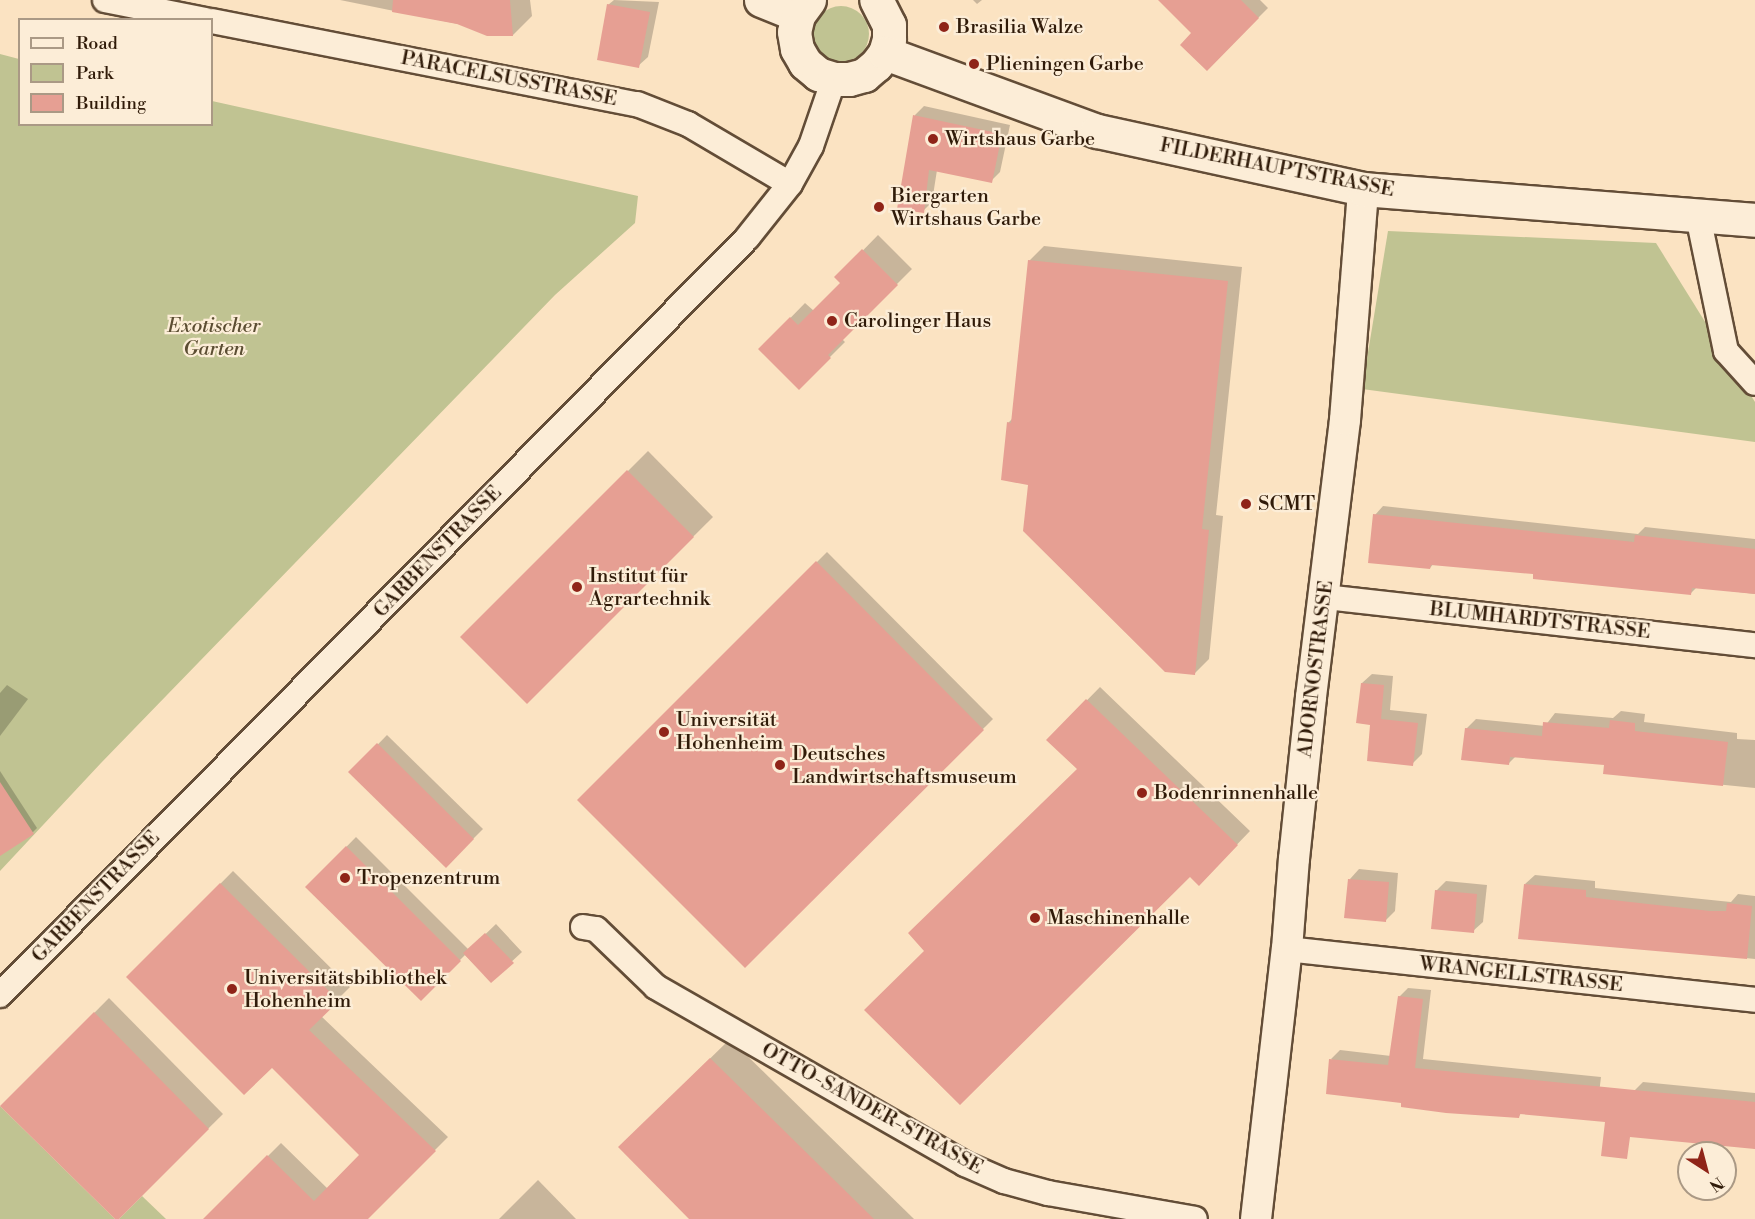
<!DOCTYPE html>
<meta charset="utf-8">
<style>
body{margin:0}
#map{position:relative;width:1755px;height:1219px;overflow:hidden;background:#fbe3c2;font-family:"Libre Bodoni",serif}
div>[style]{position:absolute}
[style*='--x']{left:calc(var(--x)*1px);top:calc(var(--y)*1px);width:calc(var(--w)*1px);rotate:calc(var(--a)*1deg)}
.green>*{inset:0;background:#c0c392}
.round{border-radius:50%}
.shadow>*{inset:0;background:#0003}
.building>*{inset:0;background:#e69f93}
.roads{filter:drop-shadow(2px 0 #634d37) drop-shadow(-2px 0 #634d37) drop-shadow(0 2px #634d37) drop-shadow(0 -2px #634d37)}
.minor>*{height:24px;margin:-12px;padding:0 12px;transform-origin:12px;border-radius:12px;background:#fcedd7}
.tertiary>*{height:30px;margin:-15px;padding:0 15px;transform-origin:15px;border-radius:15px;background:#fcedd7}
.secondary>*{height:33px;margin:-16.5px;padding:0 16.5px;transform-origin:16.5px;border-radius:16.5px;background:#fcedd7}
.dots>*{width:16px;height:16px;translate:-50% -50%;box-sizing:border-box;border:3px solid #fcedd7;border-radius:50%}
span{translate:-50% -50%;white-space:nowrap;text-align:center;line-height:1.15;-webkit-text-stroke:4.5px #fcedd7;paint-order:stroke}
.poi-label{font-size:20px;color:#301b09}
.left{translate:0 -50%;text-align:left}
.street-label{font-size:20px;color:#301b09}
.park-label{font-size:20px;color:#5b4d32;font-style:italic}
.legend{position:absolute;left:18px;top:18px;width:195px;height:108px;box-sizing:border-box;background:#fcedd7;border:2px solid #aa9985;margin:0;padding:8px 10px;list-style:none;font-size:18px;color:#301b09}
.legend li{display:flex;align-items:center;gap:12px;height:30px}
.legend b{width:30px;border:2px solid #aa9985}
.north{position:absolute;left:1677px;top:1141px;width:60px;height:60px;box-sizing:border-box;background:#fcedd7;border:2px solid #aa9985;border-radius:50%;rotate:144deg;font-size:16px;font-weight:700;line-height:24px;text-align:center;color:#301b09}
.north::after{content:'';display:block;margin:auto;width:21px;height:27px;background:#8f2418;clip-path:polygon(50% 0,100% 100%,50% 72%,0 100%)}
</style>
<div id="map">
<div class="green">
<div class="round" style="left:813px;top:6px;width:56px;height:56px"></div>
<div style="clip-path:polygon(0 54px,19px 59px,20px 124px,212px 124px,212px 101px,638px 196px,635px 223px,555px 295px,101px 763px,0 871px)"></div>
<div style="clip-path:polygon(1388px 231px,1656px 243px,1755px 402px,1755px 442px,1362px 389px)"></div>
<div style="clip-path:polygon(0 1106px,115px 1219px,0 1219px)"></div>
<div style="clip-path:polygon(142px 1196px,166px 1219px,119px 1219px)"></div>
</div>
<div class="shadow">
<div style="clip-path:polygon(340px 0,530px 0,532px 16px,513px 35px)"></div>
<div style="clip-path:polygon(614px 0,659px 2px,648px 57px,638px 66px,608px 5px)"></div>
<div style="clip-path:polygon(973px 0,982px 0,977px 4px)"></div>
<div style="clip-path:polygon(1160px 0,1260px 0,1268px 8px,1207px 69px,1194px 33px)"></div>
<div style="clip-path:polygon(924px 106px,1010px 125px,1000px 172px,991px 181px,937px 170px,932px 202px,923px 211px,915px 115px)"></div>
<div style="clip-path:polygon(878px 235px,912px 269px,842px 339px,845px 342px,799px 388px,760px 349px,805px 303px,814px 311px,842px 283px,837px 277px)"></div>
<div style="clip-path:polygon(1044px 246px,1242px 267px,1216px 515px,1223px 516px,1209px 659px,1194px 674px,1030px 483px,1008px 423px,1013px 418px,1029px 261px)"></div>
<div style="clip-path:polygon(648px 451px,713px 517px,527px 702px,462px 637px)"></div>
<div style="clip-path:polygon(1383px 506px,1638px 534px,1645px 527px,1755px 539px,1755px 594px,1697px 587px,1690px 594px,1535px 573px,1434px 563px,1430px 568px,1375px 515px)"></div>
<div style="clip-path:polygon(827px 552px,993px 719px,745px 966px,579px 800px)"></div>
<div style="clip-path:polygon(1372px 674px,1393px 676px,1390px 710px,1427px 714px,1422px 754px,1412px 764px,1372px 724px,1362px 683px)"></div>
<div style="clip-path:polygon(7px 685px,28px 699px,0 736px,0 693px)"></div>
<div style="clip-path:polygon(1100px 687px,1250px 831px,1199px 884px,1190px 875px,926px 951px,1079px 769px,1048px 740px)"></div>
<div style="clip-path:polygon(1621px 711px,1645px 714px,1644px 722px,1737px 733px,1737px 739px,1755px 740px,1755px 788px,1605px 773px,1606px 764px,1516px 756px,1509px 763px,1466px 729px,1476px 719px,1545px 726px,1555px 713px,1613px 718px)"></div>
<div style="clip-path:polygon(387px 735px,483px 829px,446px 866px,351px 772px)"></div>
<div style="clip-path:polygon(0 771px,37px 828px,33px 832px,0 839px)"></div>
<div style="clip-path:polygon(356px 837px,469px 950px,496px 924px,522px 952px,491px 981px,465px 955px,421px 999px,307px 887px)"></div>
<div style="clip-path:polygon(1359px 869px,1398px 873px,1395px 911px,1385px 921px,1350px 879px)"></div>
<div style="clip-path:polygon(233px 871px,350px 987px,321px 1016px,448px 1137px,366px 1219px,205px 1219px,281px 1143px,328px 1189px,362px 1155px,272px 1066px,128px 977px)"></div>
<div style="clip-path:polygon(1535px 875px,1595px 881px,1595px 888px,1721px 901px,1731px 902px,1738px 894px,1755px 896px,1755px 959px,1582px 941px,1525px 884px)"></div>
<div style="clip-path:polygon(1446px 881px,1487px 885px,1483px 922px,1473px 931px,1436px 891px)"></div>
<div style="clip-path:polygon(1408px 988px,1431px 990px,1423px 1059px,1601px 1077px,1597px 1110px,1522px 1112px,1519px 1116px,1403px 1102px,1331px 1059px,1340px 1050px,1391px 1056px,1399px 997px)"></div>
<div style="clip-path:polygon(109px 998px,223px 1114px,117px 1219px,2px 1106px)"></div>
<div style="clip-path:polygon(730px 1039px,914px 1219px,692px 1219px,639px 1128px)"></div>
<div style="clip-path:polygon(1643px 1082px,1755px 1093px,1755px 1149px,1634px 1091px)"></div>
<div style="clip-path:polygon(538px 1180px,576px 1219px,499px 1219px)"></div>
</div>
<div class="building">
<div style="clip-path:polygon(393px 0,510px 0,513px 36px,487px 36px,457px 24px,392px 12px)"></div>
<div style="clip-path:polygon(1158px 0,1241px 0,1259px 18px,1207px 71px,1180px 45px,1191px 33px)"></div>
<div style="clip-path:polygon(607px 4px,650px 12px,639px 68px,597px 60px)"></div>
<div style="clip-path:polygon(913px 115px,1002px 134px,992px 183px,929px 170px,924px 213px,897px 209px)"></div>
<div style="clip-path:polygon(862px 249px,898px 285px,828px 355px,831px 358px,799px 390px,758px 349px,790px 317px,798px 325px,840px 283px,834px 277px)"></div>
<div style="clip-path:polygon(1028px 260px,1228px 281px,1202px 529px,1209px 530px,1195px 675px,1165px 672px,1023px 531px,1028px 485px,1001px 480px,1007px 422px,1011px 423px)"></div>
<div style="clip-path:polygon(627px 470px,694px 537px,527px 704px,460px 637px)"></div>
<div style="clip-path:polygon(1373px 514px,1634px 542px,1635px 535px,1755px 549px,1755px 594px,1692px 588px,1691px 595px,1533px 579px,1533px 574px,1431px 565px,1430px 569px,1368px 563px)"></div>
<div style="clip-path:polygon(816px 561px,984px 730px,745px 968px,577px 800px)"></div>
<div style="clip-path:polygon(1361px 683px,1384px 685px,1381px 719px,1418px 723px,1413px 766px,1367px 761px,1370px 725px,1356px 723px)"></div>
<div style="clip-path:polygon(1086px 699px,1238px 845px,1199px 886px,1190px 877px,960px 1105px,864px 1010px,924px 951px,908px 933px,1077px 769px,1046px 740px)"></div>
<div style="clip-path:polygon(1610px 720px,1635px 723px,1635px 731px,1728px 742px,1723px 786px,1603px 774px,1604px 765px,1510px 757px,1509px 765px,1461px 760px,1465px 728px,1542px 736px,1543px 722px,1609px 728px)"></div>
<div style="clip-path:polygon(377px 743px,474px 839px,446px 868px,348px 772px)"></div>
<div style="clip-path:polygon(0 782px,34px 834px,0 856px)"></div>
<div style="clip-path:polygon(346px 846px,461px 961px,421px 1001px,305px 887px)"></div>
<div style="clip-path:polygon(1348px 879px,1389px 882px,1386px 922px,1344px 918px)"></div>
<div style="clip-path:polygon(220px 883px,339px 1001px,309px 1030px,436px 1151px,368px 1219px,203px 1219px,267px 1155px,314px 1201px,359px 1155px,272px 1068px,244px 1095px,126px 977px)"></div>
<div style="clip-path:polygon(1524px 884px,1586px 890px,1586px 897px,1710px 911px,1726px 911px,1727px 903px,1752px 906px,1747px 959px,1518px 939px)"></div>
<div style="clip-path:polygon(1435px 890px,1477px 894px,1474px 933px,1431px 929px)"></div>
<div style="clip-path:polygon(485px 933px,514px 963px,491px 983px,463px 953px)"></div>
<div style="clip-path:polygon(1398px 996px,1423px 999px,1415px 1068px,1755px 1102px,1755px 1149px,1630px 1137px,1627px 1159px,1601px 1156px,1605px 1122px,1520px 1114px,1519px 1118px,1446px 1113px,1401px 1107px,1401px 1103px,1326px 1094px,1329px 1059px,1388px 1065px)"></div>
<div style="clip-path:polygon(94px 1012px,209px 1129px,119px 1219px,115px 1219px,0 1106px)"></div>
<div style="clip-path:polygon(710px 1058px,874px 1219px,689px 1219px,618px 1147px)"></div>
</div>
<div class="roads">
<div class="minor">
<div style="--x:105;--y:0;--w:102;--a:11.3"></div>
<div style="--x:212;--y:21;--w:433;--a:11.1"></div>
<div style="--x:637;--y:104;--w:55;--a:21.4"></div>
<div style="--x:688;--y:124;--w:118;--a:30.5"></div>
<div style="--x:1698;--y:216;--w:138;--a:78.3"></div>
<div style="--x:1726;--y:351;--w:43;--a:47.8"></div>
<div style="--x:1325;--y:597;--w:433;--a:6.4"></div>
<div style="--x:583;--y:927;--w:13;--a:9"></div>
<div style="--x:596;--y:929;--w:83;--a:44"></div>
<div style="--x:656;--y:987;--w:356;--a:29.8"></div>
<div style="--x:965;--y:1164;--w:43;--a:23.6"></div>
<div style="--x:1004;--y:1181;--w:46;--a:15.3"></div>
<div style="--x:1048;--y:1193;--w:149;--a:10"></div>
<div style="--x:1287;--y:949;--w:471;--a:6.2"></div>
<div style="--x:0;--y:995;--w:1064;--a:-45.38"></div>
<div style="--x:747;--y:238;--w:69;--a:-51.5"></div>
<div style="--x:790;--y:184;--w:43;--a:-61.1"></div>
<div style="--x:811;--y:146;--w:71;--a:-71.1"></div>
</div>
<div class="tertiary">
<div style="--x:1256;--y:1219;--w:272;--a:-83.5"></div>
<div style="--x:1287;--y:949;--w:90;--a:-85.6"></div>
<div style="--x:1294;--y:859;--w:163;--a:-84"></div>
<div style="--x:1311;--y:697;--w:279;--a:-83"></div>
<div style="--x:1345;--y:420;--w:232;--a:-85.5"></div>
</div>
<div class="secondary">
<div style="--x:761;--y:0;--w:40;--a:22"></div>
<div style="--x:809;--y:0;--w:19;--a:126"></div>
<div style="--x:798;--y:15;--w:17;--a:103"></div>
<div style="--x:794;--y:32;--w:17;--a:80"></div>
<div style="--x:797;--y:49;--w:16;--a:60"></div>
<div style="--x:805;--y:63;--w:17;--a:40"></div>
<div style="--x:818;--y:74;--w:17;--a:17"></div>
<div style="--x:834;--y:79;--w:15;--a:0"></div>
<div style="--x:849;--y:79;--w:16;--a:-15"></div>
<div style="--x:864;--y:75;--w:16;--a:-40"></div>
<div style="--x:876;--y:65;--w:15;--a:-53"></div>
<div style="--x:885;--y:53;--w:15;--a:-74"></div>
<div style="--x:889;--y:39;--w:14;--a:-90"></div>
<div style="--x:889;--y:25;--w:28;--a:-117"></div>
<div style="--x:885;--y:53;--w:226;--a:20.2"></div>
<div style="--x:1097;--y:131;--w:272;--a:12.3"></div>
<div style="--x:1363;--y:189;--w:393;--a:4.5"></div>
</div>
</div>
<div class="dots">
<div style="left:944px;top:27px;background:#8f2418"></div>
<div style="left:974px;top:64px;background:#8f2418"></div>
<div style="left:933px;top:139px;background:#8f2418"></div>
<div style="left:879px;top:207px;background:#8f2418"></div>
<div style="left:832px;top:321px;background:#8f2418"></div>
<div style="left:1246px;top:504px;background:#8f2418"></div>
<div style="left:577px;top:587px;background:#8f2418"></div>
<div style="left:664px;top:732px;background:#8f2418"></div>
<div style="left:780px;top:765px;background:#8f2418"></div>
<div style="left:1142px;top:793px;background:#8f2418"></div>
<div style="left:345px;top:878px;background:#8f2418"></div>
<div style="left:1035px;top:918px;background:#8f2418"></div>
<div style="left:232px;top:989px;background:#8f2418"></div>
</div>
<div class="poi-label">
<span class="left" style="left:956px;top:27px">Brasilia Walze</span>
<span class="left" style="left:986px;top:64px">Plieningen Garbe</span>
<span class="left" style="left:945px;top:139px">Wirtshaus Garbe</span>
<span class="left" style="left:891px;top:208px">Biergarten<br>Wirtshaus Garbe</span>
<span class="left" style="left:844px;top:321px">Carolinger Haus</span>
<span class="left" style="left:1258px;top:504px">SCMT</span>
<span class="left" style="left:589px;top:588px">Institut für<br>Agrartechnik</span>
<span class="left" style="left:676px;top:732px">Universität<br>Hohenheim</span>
<span class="left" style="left:792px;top:766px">Deutsches<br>Landwirtschaftsmuseum</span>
<span class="left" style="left:1154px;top:793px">Bodenrinnenhalle</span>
<span class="left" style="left:357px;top:878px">Tropenzentrum</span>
<span class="left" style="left:1047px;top:918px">Maschinenhalle</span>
<span class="left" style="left:244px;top:990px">Universitätsbibliothek<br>Hohenheim</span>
</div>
<div class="street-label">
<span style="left:509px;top:79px;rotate:11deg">PARACELSUSSTRASSE</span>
<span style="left:1277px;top:168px;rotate:11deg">FILDERHAUPTSTRASSE</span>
<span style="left:438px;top:552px;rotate:-46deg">GARBENSTRASSE</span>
<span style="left:1540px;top:621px;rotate:6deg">BLUMHARDTSTRASSE</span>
<span style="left:1316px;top:669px;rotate:-83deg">ADORNOSTRASSE</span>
<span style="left:96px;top:897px;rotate:-46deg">GARBENSTRASSE</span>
<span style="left:1521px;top:975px;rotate:6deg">WRANGELLSTRASSE</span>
<span style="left:872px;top:1109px;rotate:29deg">OTTO-SANDER-STRASSE</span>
</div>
<div class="park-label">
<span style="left:214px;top:338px">Exotischer<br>Garten</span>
</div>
<ul class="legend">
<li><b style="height:8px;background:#fcedd7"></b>Road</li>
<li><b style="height:16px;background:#c0c392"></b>Park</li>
<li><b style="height:16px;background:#e69f93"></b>Building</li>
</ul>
<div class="north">N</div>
</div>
